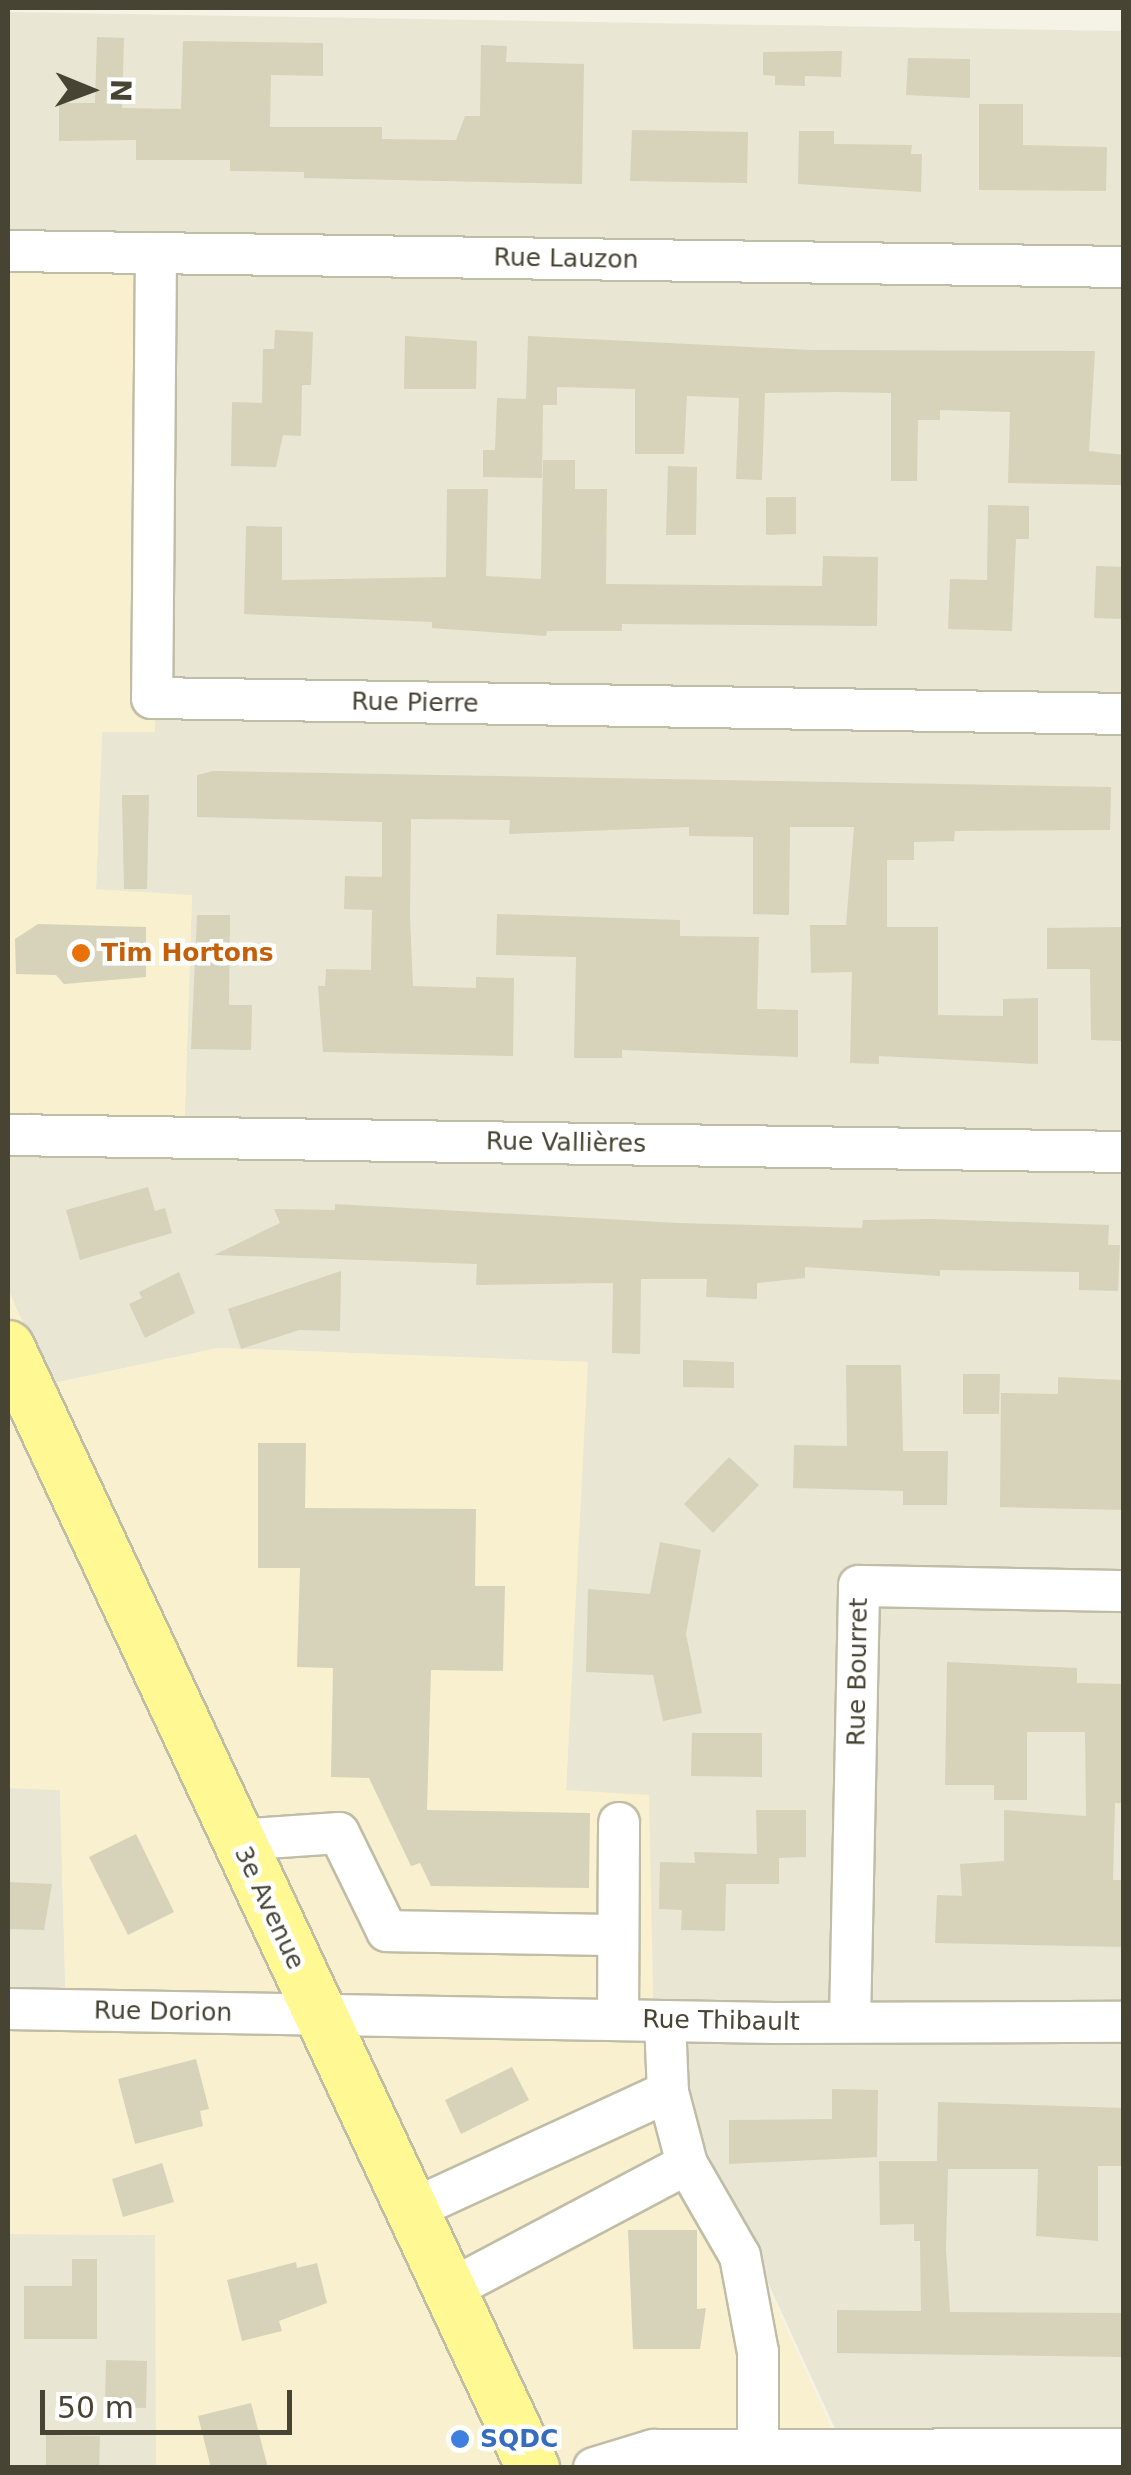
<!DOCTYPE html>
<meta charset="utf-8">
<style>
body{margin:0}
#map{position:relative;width:1131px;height:2475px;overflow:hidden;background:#f4f3e5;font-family:"DejaVu Sans",sans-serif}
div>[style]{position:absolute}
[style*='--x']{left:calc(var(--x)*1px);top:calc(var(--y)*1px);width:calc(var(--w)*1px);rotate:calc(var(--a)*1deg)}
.residential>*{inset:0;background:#e9e6d3}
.commercial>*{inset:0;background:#f8f0ce}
.building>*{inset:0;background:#d7d2ba}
.roads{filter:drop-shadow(2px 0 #c0bda7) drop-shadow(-2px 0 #c0bda7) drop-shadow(0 2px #c0bda7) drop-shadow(0 -2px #c0bda7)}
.minor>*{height:40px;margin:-20px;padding:0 20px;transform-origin:20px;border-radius:20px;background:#fff}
.major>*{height:52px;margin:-26px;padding:0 26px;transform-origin:26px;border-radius:26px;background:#fff893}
.dots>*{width:28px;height:28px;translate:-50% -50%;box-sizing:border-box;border:5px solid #fff;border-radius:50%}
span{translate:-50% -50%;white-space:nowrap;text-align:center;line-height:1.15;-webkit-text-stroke:9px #fff;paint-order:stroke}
.street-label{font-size:25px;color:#474434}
.food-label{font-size:25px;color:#c56008;font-weight:700}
.left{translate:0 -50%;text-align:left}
.shop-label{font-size:25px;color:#366cbe;font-weight:700}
.frame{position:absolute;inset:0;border:10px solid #474434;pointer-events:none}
.north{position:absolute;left:40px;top:40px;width:100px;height:100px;-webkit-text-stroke:8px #fff;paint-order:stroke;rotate:91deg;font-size:28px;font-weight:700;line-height:40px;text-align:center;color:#474434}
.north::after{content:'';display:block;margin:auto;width:35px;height:45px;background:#474434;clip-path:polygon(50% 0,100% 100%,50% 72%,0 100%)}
.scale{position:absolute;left:40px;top:2390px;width:252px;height:45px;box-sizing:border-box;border:5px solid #474434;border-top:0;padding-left:12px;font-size:30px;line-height:35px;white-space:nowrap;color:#474434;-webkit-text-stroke:8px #fff;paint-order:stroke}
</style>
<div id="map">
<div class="residential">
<div style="clip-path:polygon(8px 12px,1123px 31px,1123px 2467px,849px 2459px,654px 2035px,566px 1790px,587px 1362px,218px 1348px,49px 1384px,8px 1289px,8px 1119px,31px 1112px,184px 1137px,192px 896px,96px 890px,102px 732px,154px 732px,8px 245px)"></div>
<div style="clip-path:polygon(8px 1788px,60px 1790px,66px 2014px,8px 2012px)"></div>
<div style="clip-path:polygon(8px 2234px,156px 2235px,156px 2467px,8px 2468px)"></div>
</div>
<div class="commercial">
<div style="clip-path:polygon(8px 245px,162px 248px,155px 732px,102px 732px,96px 889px,192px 895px,184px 1138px,31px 1112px,8px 1119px)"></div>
<div style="clip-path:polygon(8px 1289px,50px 1384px,218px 1348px,588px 1362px,566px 1790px,649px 1795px,654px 2035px,849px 2467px,156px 2467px,155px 2235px,8px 2234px,8px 2012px,66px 2013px,60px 1790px,8px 1788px)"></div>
</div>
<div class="building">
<div style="clip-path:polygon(97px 37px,124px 38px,122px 108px,181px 109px,183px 41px,323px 43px,323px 76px,271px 75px,270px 127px,382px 127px,382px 139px,456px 140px,465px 116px,480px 116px,481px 45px,507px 46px,506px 62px,584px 64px,582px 184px,304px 178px,304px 172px,230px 171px,230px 160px,136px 160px,136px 140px,59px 141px,59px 103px,95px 103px)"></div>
<div style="clip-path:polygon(842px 51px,841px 77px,805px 76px,805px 86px,775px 85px,775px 76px,763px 75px,763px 52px)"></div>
<div style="clip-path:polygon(908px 58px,970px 59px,970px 98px,906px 95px)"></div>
<div style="clip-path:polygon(979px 104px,1023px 104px,1023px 145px,1107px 147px,1106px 191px,979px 190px)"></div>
<div style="clip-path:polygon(632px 130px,748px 132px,747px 183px,630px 181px)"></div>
<div style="clip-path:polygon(799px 131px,834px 131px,834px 144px,912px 145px,911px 154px,922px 154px,921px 192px,798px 184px)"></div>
<div style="clip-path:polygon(275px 330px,313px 332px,311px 385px,302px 385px,301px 436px,283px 435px,276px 467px,231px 466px,232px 402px,262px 403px,263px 349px,274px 349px)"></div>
<div style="clip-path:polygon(405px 336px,477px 341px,476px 389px,404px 389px)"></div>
<div style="clip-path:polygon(528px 336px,810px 350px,1095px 351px,1089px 451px,1124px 455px,1124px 485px,1008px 483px,1010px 412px,940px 410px,940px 420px,918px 420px,917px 481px,891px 481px,891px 393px,839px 392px,765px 393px,762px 480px,736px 479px,739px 398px,687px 396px,684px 454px,635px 454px,635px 389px,557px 387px,557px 405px,543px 405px,542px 478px,483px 477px,483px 450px,495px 450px,497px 398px,526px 399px)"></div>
<div style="clip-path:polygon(543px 460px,575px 460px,575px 489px,607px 489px,606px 584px,822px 586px,823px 556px,878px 557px,877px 626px,622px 624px,622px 631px,547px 631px,546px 636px,432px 628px,432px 622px,244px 614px,246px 526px,282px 527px,282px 580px,446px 577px,447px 489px,488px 489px,486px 576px,541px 579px)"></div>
<div style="clip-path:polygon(668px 466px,697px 467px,696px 535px,666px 535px)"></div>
<div style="clip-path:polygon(766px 497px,796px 497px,796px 534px,766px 535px)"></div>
<div style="clip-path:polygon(988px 505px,1029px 506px,1029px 539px,1016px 539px,1012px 631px,948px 629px,950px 579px,987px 580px)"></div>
<div style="clip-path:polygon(1096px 566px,1124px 567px,1124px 619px,1094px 618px)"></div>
<div style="clip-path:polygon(213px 771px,1111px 787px,1110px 830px,955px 831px,954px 841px,914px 842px,914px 860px,887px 860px,887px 927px,938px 927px,938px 1015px,1003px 1016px,1003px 999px,1038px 998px,1038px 1064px,879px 1056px,879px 1064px,850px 1063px,852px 972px,811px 973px,810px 925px,846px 925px,854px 827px,790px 827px,789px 915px,753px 914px,753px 837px,689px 836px,689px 827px,509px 834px,510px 820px,411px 819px,410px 917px,413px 986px,476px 988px,476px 977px,514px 978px,513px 1056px,323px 1052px,318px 986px,325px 986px,326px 969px,371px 970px,372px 910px,344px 909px,345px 876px,382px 877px,382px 822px,197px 817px,197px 775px)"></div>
<div style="clip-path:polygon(122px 795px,149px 795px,147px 889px,124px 889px)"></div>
<div style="clip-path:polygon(497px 914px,680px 920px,680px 936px,759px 937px,757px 1009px,798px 1010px,798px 1057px,622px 1050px,622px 1058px,574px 1058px,576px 957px,496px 955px)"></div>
<div style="clip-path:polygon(197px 915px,230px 915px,229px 1005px,252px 1005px,251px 1050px,191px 1049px)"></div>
<div style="clip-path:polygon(38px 924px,146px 927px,146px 977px,64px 984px,56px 975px,16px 974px,15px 939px)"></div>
<div style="clip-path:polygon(1124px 927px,1124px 1041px,1091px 1040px,1090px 969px,1047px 969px,1047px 928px)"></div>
<div style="clip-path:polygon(148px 1187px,155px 1211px,165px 1208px,172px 1233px,80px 1260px,66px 1210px)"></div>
<div style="clip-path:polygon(335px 1204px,678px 1223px,862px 1228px,863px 1220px,931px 1219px,1109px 1225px,1108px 1245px,1120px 1245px,1118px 1291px,1079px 1290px,1079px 1272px,940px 1270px,940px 1276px,805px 1267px,805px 1278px,757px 1283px,757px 1299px,706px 1297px,707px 1279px,641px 1279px,640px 1354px,612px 1353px,613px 1283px,476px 1285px,477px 1264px,214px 1255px,280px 1223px,274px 1209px,335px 1210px)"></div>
<div style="clip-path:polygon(341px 1271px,340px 1331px,299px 1330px,241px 1349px,228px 1309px)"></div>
<div style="clip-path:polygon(179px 1272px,195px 1313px,145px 1338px,129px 1304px,142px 1298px,139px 1292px)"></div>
<div style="clip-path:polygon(683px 1360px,734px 1362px,734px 1388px,683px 1387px)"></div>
<div style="clip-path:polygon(846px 1365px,901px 1365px,903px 1451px,948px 1451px,947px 1505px,903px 1505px,903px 1491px,793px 1488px,794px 1445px,847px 1446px)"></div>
<div style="clip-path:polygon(963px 1374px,1000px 1374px,999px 1414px,963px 1414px)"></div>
<div style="clip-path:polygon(1058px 1377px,1121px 1380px,1124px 1510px,1000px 1507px,1001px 1393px,1058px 1394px)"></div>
<div style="clip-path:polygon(258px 1443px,306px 1443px,305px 1508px,476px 1509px,475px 1586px,505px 1586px,503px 1671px,431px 1670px,427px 1810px,590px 1813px,589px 1888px,431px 1886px,420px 1863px,411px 1866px,369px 1778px,331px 1777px,333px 1668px,297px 1667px,300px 1568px,258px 1568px)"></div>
<div style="clip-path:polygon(729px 1457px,759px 1485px,713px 1533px,684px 1504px)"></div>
<div style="clip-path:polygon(660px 1542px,701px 1550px,686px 1634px,702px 1713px,663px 1721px,653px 1675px,586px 1672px,588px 1589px,650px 1594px)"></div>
<div style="clip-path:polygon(947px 1662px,1077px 1668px,1077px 1683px,1124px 1684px,1124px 1803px,1115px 1803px,1113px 1880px,1124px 1880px,1124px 1947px,935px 1943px,937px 1895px,962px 1896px,960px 1864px,1004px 1861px,1004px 1810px,1086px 1816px,1085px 1732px,1027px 1732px,1027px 1800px,994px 1800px,994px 1785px,945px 1785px)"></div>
<div style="clip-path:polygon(692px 1733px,762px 1733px,762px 1777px,691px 1776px)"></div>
<div style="clip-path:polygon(756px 1810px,806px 1810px,806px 1857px,779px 1858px,779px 1884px,726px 1884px,725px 1931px,681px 1930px,682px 1910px,659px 1909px,660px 1862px,695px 1863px,694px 1852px,757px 1854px)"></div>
<div style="clip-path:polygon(136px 1834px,174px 1912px,128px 1935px,89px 1857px)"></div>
<div style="clip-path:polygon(8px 1882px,52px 1884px,44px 1930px,8px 1929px)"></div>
<div style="clip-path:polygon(196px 2059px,209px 2109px,200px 2111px,203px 2126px,135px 2144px,118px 2079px)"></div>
<div style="clip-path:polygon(512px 2067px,529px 2100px,461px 2134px,445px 2100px)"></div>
<div style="clip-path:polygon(832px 2089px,878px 2090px,877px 2157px,729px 2164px,729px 2120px,832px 2119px)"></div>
<div style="clip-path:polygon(938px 2102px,1124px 2108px,1124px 2166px,1098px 2166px,1098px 2241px,1036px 2236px,1038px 2169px,948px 2169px,946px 2249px,950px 2312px,1124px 2313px,1124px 2357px,837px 2353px,837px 2310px,921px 2311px,920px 2241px,914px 2241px,914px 2224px,880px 2225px,879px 2161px,937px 2161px)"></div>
<div style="clip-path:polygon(162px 2163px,174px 2202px,123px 2217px,112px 2179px)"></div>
<div style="clip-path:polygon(628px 2230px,697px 2230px,697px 2309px,706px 2308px,700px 2349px,633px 2349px)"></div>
<div style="clip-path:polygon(72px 2259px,97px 2259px,97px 2339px,24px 2339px,24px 2286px,72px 2286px)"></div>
<div style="clip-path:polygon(296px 2262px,297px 2268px,317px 2263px,327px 2303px,279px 2321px,282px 2331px,242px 2341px,227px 2280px)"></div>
<div style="clip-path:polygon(106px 2360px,147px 2361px,146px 2408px,105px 2407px)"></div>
<div style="clip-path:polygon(251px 2403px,268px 2468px,211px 2468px,198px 2416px)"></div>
<div style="clip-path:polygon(46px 2435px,100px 2436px,99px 2468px,46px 2468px)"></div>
</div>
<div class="roads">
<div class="minor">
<div style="--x:8;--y:251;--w:1116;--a:0.82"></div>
<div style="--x:156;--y:253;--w:445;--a:90.5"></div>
<div style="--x:152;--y:698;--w:972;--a:0.94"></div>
<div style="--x:8;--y:1135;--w:1116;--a:0.87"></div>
<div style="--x:237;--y:1840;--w:102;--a:-3.9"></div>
<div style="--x:339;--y:1833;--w:109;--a:63.9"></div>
<div style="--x:387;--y:1931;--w:231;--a:1"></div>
<div style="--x:8;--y:2009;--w:767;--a:1.05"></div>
<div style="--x:775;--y:2023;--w:349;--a:-0.2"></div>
<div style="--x:618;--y:2020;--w:197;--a:-89.7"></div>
<div style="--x:665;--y:2021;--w:71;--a:87.6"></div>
<div style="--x:668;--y:2092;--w:74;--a:75.2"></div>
<div style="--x:687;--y:2164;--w:106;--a:60.1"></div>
<div style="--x:740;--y:2256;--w:98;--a:79.4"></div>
<div style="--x:758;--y:2352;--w:97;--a:90"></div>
<div style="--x:850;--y:2022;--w:436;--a:-88.8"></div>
<div style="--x:859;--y:1586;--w:265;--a:1.1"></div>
<div style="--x:411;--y:2210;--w:283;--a:-24.7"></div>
<div style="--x:451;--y:2289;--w:267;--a:-27.9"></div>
<div style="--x:594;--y:2468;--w:62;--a:-17"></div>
<div style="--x:653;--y:2450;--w:471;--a:-0.1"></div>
</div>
<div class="major">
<div style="--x:8;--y:1347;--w:1238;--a:64.9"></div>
</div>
</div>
<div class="dots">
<div style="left:81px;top:953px;background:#e8710a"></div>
<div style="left:460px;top:2439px;background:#3f7fe0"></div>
</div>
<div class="street-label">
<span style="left:566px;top:259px;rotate:1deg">Rue Lauzon</span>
<span style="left:415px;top:703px;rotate:1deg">Rue Pierre</span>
<span style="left:566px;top:1143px;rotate:1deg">Rue Vallières</span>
<span style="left:858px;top:1672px;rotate:-89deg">Rue Bourret</span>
<span style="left:269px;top:1908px;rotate:65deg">3e Avenue</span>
<span style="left:163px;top:2012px;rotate:1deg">Rue Dorion</span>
<span style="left:721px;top:2021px;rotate:1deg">Rue Thibault</span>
</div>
<div class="food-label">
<span class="left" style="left:101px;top:953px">Tim Hortons</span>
</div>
<div class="shop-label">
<span class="left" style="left:480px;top:2439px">SQDC</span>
</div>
<div class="frame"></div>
<div class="north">N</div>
<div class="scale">50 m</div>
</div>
